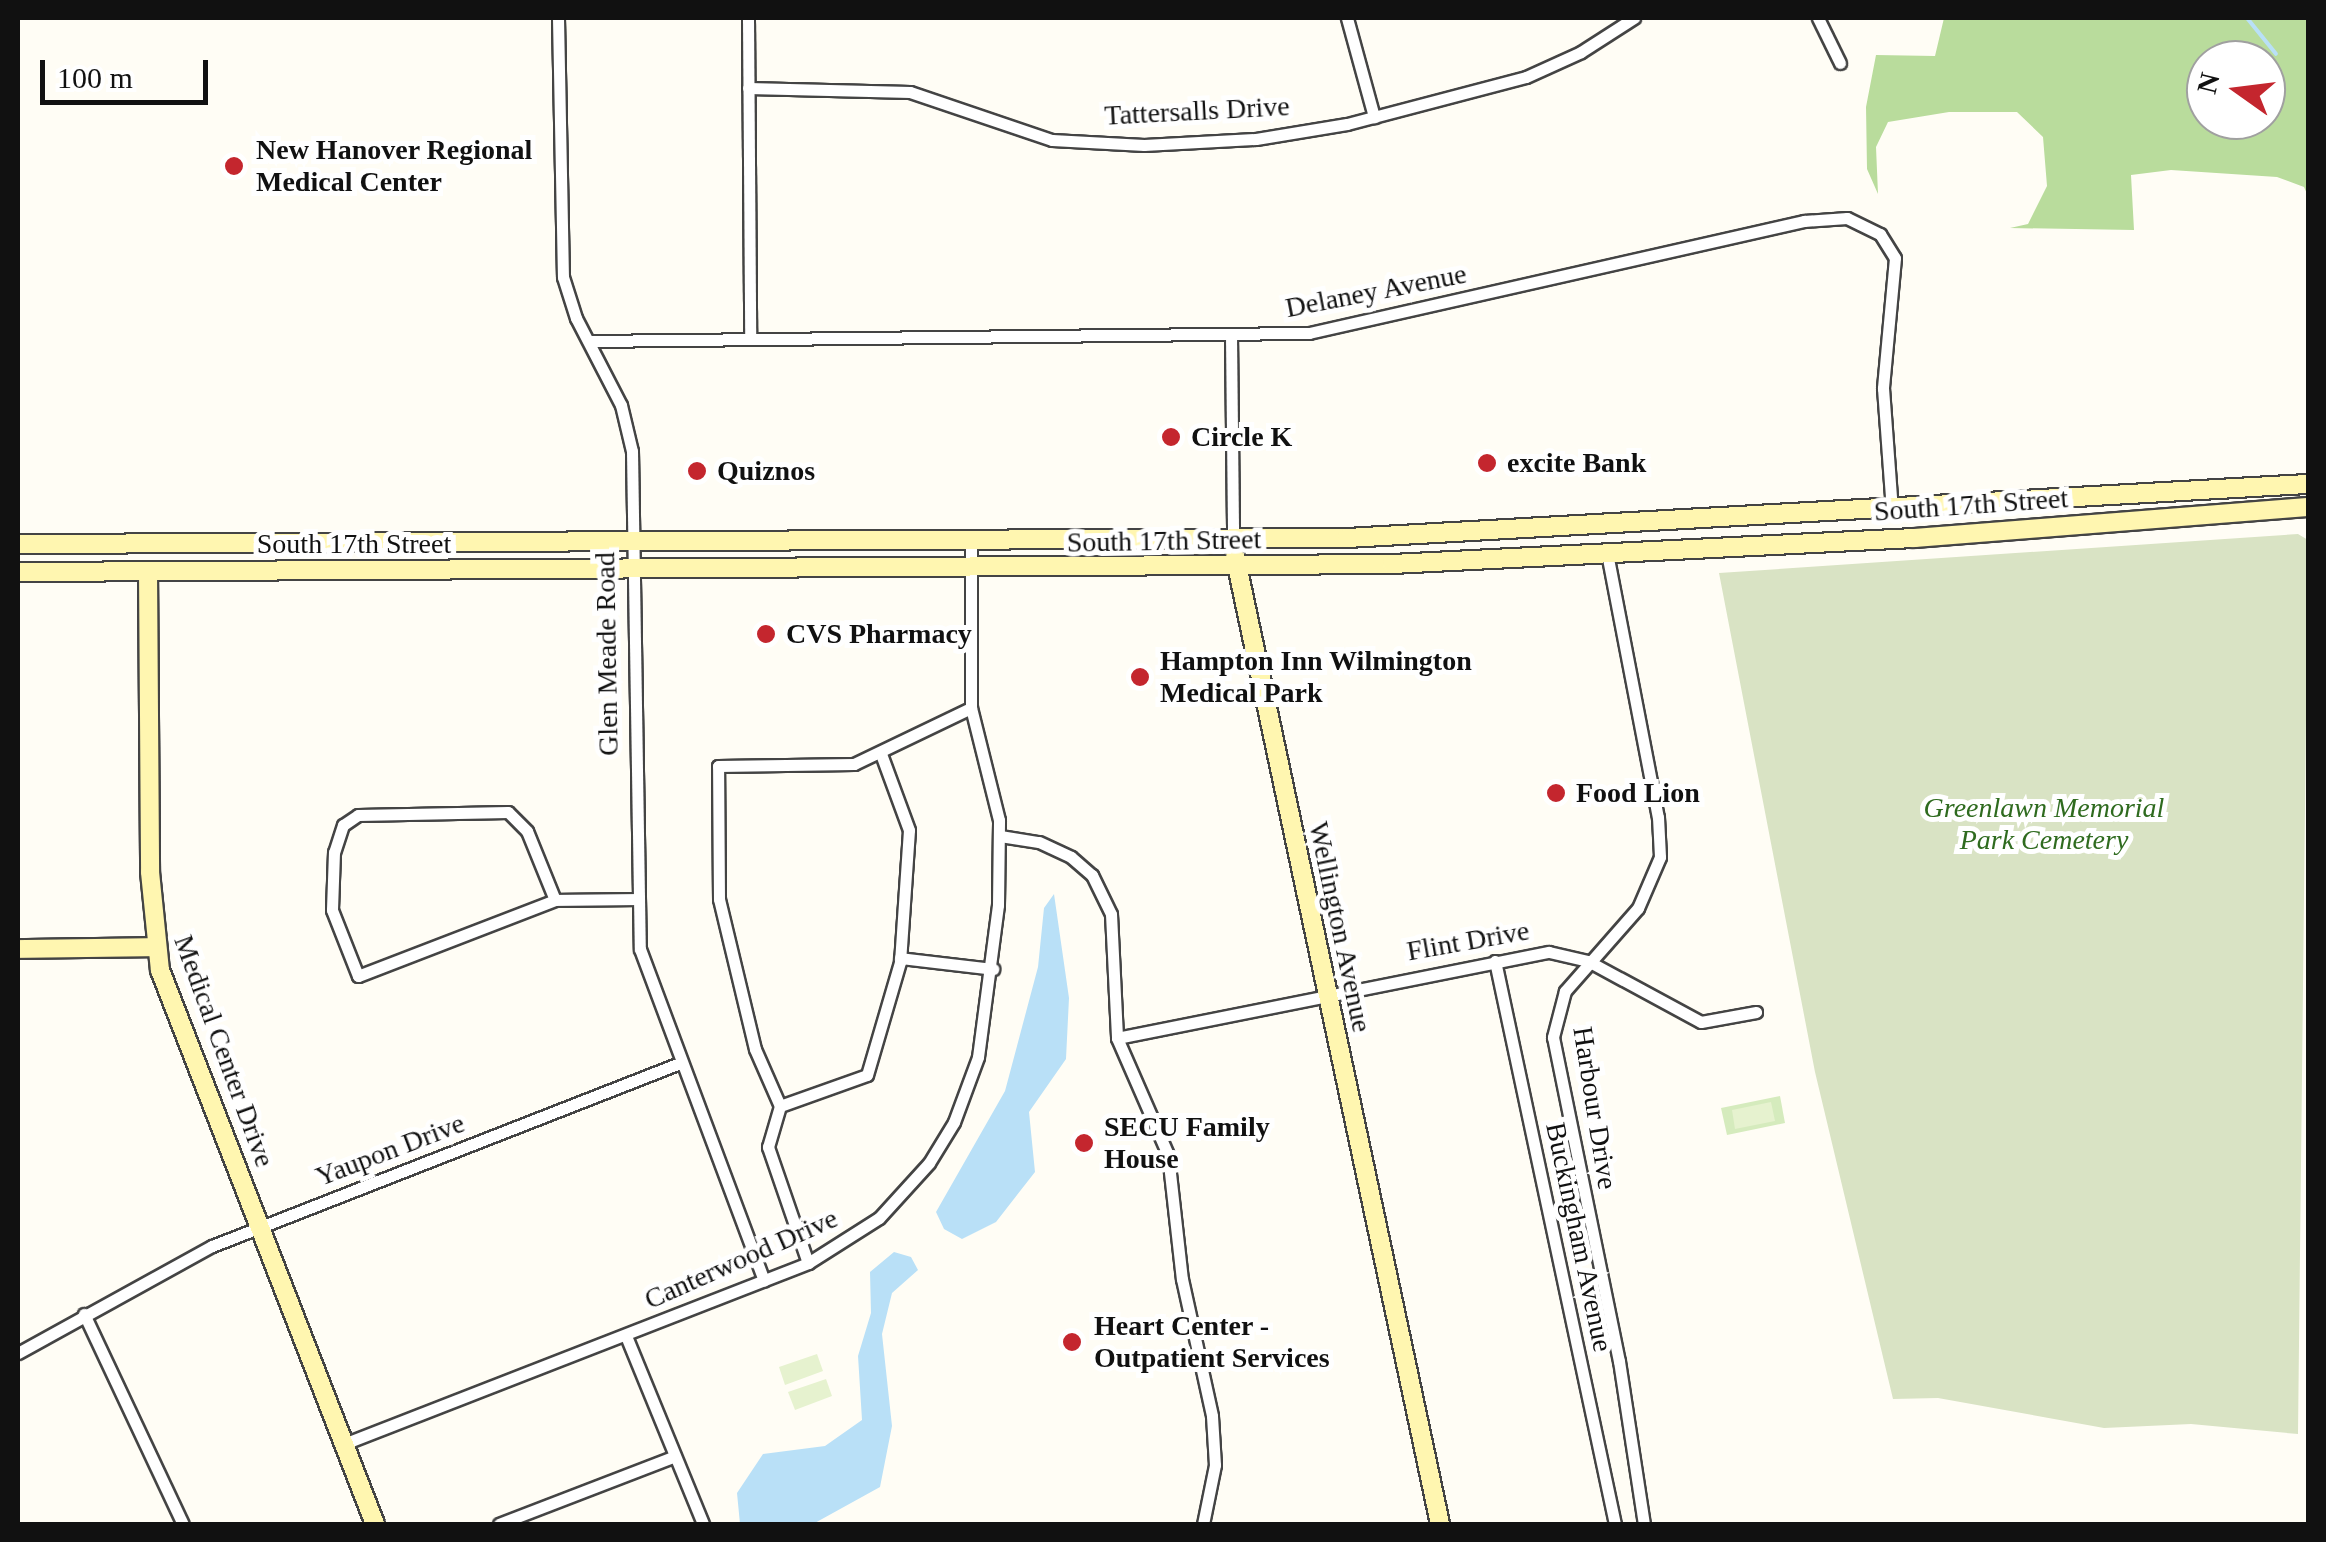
<!DOCTYPE html>
<style>
body{margin:0}
#map{position:relative;width:2326px;height:1542px;overflow:hidden;background:#fffdf5;font-family:"Times New Roman",serif}
div>[style]{position:absolute}
[style*='--x']{left:calc(var(--x)*1px);top:calc(var(--y)*1px);width:calc(var(--w)*1px);rotate:calc(var(--a)*1deg)}
.green>*{inset:0;background:#d5ebbd}
.forest>*{inset:0;background:#b9dc9c}
.cemetery>*{inset:0;background:#d9e3c4}
.pitch>*{inset:0;background:#e6f2cf}
.water>*{inset:0;background:#b9e0f7}
.stream>*{height:4px;margin:-2px;padding:0 2px;transform-origin:2px;border-radius:2px;background:#b9e0f7}
.roads{filter:drop-shadow(2px 0 #444) drop-shadow(-2px 0 #444) drop-shadow(0 2px #444) drop-shadow(0 -2px #444)}
.street>*{height:11px;margin:-5.5px;padding:0 5.5px;transform-origin:5.5px;border-radius:5.5px;background:#fff}
.secondary>*{height:18px;margin:-9px;padding:0 9px;transform-origin:9px;border-radius:9px;background:#fff6b0}
.dots>*{width:28px;height:28px;translate:-50% -50%;box-sizing:border-box;border:5px solid #fff;border-radius:50%}
span{translate:-50% -50%;white-space:nowrap;text-align:center;line-height:1.15;-webkit-text-stroke:10px #fff;paint-order:stroke}
.street-label{font-size:28px;color:#111}
.poi-label{font-size:28px;color:#111;font-weight:700}
.left{translate:0 -50%;text-align:left}
.park-label{font-size:28px;color:#2f6b1f;font-style:italic}
.frame{position:absolute;inset:0;border:20px solid #111;pointer-events:none}
.north{position:absolute;left:2186px;top:40px;width:100px;height:100px;box-sizing:border-box;background:#fff;border:2px solid #a0a0a0;border-radius:50%;rotate:284deg;font-size:28px;font-weight:700;line-height:40px;text-align:center;color:#111}
.north::after{content:'';display:block;margin:auto;width:35px;height:45px;background:#c4262e;clip-path:polygon(50% 0,100% 100%,50% 72%,0 100%)}
.scale{position:absolute;left:40px;top:60px;width:168px;height:45px;box-sizing:border-box;border:5px solid #111;border-top:0;padding-left:12px;font-size:30px;line-height:35px;white-space:nowrap;color:#111;-webkit-text-stroke:8px #fff;paint-order:stroke}
</style>
<div id="map">
<div class="green">
<div style="clip-path:polygon(1780px 1096px,1785px 1123px,1727px 1135px,1721px 1108px)"></div>
</div>
<div class="forest">
<div style="clip-path:polygon(evenodd,1944px 18px,2308px 18px,2308px 196px,2304px 187px,2277px 177px,2171px 170px,2131px 175px,2134px 230px,2010px 228px,2028px 224px,2047px 186px,2043px 137px,2017px 112px,1949px 112px,1888px 122px,1876px 147px,1878px 194px,1867px 169px,1866px 107px,1876px 55px,1935px 56px,1944px 18px,2206px 60px,2266px 60px,2266px 120px,2206px 120px,2206px 60px)"></div>
</div>
<div class="cemetery">
<div style="clip-path:polygon(2298px 534px,2308px 540px,2298px 1434px,2191px 1424px,2104px 1428px,1938px 1398px,1893px 1399px,1815px 1072px,1719px 573px)"></div>
</div>
<div class="pitch">
<div style="clip-path:polygon(1771px 1102px,1775px 1121px,1735px 1129px,1732px 1110px)"></div>
<div style="clip-path:polygon(817px 1354px,823px 1371px,785px 1385px,779px 1367px)"></div>
<div style="clip-path:polygon(826px 1379px,832px 1396px,795px 1410px,788px 1392px)"></div>
</div>
<div class="water">
<div style="clip-path:polygon(1054px 894px,1069px 998px,1066px 1059px,1029px 1112px,1035px 1172px,996px 1222px,962px 1239px,944px 1229px,936px 1212px,1005px 1091px,1038px 967px,1044px 908px)"></div>
<div style="clip-path:polygon(894px 1252px,911px 1257px,918px 1270px,892px 1293px,882px 1334px,892px 1426px,880px 1487px,813px 1524px,740px 1524px,737px 1493px,763px 1454px,825px 1446px,862px 1420px,858px 1356px,871px 1313px,870px 1272px)"></div>
</div>
<div class="stream">
<div style="--x:2247;--y:18;--w:46;--a:51.1"></div>
</div>
<div class="roads">
<div class="street">
<div style="--x:558;--y:18;--w:259;--a:88.9"></div>
<div style="--x:563;--y:277;--w:43;--a:72.4"></div>
<div style="--x:576;--y:318;--w:98;--a:62.7"></div>
<div style="--x:621;--y:405;--w:47;--a:76.6"></div>
<div style="--x:632;--y:451;--w:498;--a:89.1"></div>
<div style="--x:640;--y:949;--w:354;--a:69.5"></div>
<div style="--x:748;--y:18;--w:321;--a:89.6"></div>
<div style="--x:1347;--y:18;--w:103;--a:74.7"></div>
<div style="--x:1818;--y:18;--w:50;--a:63.9"></div>
<div style="--x:748;--y:88;--w:162;--a:1.4"></div>
<div style="--x:910;--y:92;--w:150;--a:18.7"></div>
<div style="--x:1052;--y:140;--w:92;--a:3.1"></div>
<div style="--x:1144;--y:145;--w:112;--a:-3.1"></div>
<div style="--x:1256;--y:139;--w:92;--a:-9.4"></div>
<div style="--x:1347;--y:124;--w:185;--a:-14.7"></div>
<div style="--x:1526;--y:77;--w:60;--a:-24.4"></div>
<div style="--x:1581;--y:52;--w:63;--a:-32.7"></div>
<div style="--x:1231;--y:336;--w:204;--a:89.4"></div>
<div style="--x:589;--y:341;--w:720;--a:-0.64"></div>
<div style="--x:1309;--y:333;--w:508;--a:-12.75"></div>
<div style="--x:1804;--y:221;--w:43;--a:-4"></div>
<div style="--x:1847;--y:218;--w:37;--a:26"></div>
<div style="--x:1880;--y:234;--w:28;--a:58"></div>
<div style="--x:1895;--y:258;--w:131;--a:95.3"></div>
<div style="--x:1883;--y:388;--w:122;--a:85.8"></div>
<div style="--x:1607;--y:553;--w:269;--a:79.1"></div>
<div style="--x:1658;--y:817;--w:40;--a:87.1"></div>
<div style="--x:1660;--y:857;--w:56;--a:113.3"></div>
<div style="--x:1638;--y:908;--w:111;--a:131.3"></div>
<div style="--x:1565;--y:991;--w:48;--a:104.6"></div>
<div style="--x:1553;--y:1037;--w:331;--a:78.5"></div>
<div style="--x:1619;--y:1361;--w:165;--a:81.3"></div>
<div style="--x:1000;--y:836;--w:39;--a:9"></div>
<div style="--x:1039;--y:842;--w:35;--a:25"></div>
<div style="--x:1071;--y:857;--w:28;--a:41"></div>
<div style="--x:1092;--y:875;--w:43;--a:64"></div>
<div style="--x:1111;--y:914;--w:124;--a:87.2"></div>
<div style="--x:1117;--y:1038;--w:128;--a:66.4"></div>
<div style="--x:1168;--y:1155;--w:125;--a:83.6"></div>
<div style="--x:1182;--y:1279;--w:140;--a:77.6"></div>
<div style="--x:1212;--y:1416;--w:49;--a:86.5"></div>
<div style="--x:1215;--y:1465;--w:60;--a:101.5"></div>
<div style="--x:555;--y:900;--w:74;--a:-112.1"></div>
<div style="--x:527;--y:831;--w:27;--a:-135"></div>
<div style="--x:508;--y:812;--w:150;--a:178.9"></div>
<div style="--x:358;--y:815;--w:18;--a:146"></div>
<div style="--x:343;--y:825;--w:28;--a:108"></div>
<div style="--x:334;--y:852;--w:58;--a:92"></div>
<div style="--x:332;--y:910;--w:71;--a:68.5"></div>
<div style="--x:358;--y:976;--w:211;--a:-21.1"></div>
<div style="--x:555;--y:900;--w:80;--a:-0.7"></div>
<div style="--x:900;--y:958;--w:94;--a:6.7"></div>
<div style="--x:1495;--y:961;--w:576;--a:77.97"></div>
<div style="--x:1117;--y:1038;--w:440;--a:-11.3"></div>
<div style="--x:1549;--y:952;--w:40;--a:13"></div>
<div style="--x:1588;--y:961;--w:128;--a:28.4"></div>
<div style="--x:1701;--y:1022;--w:56;--a:-10.3"></div>
<div style="--x:780;--y:1106;--w:92;--a:-19.6"></div>
<div style="--x:867;--y:1075;--w:118;--a:-73.7"></div>
<div style="--x:900;--y:962;--w:132;--a:-86.1"></div>
<div style="--x:909;--y:830;--w:81;--a:-110.2"></div>
<div style="--x:808;--y:1263;--w:123;--a:-109"></div>
<div style="--x:768;--y:1147;--w:43;--a:-73.7"></div>
<div style="--x:780;--y:1106;--w:62;--a:-113.7"></div>
<div style="--x:755;--y:1049;--w:154;--a:-103.5"></div>
<div style="--x:719;--y:899;--w:133;--a:-90.4"></div>
<div style="--x:718;--y:766;--w:136;--a:-0.8"></div>
<div style="--x:854;--y:764;--w:130;--a:-25.6"></div>
<div style="--x:84;--y:1314;--w:232;--a:64.8"></div>
<div style="--x:626;--y:1336;--w:203;--a:67.7"></div>
<div style="--x:18;--y:1353;--w:222;--a:-28.9"></div>
<div style="--x:212;--y:1246;--w:503;--a:-21.36"></div>
<div style="--x:344;--y:1444;--w:498;--a:-21.3"></div>
<div style="--x:808;--y:1263;--w:84;--a:-32.4"></div>
<div style="--x:879;--y:1218;--w:74;--a:-47.7"></div>
<div style="--x:929;--y:1163;--w:48;--a:-58.6"></div>
<div style="--x:954;--y:1122;--w:69;--a:-69.7"></div>
<div style="--x:978;--y:1057;--w:153;--a:-82.5"></div>
<div style="--x:998;--y:905;--w:85;--a:-89.3"></div>
<div style="--x:999;--y:820;--w:115;--a:-104"></div>
<div style="--x:971;--y:708;--w:165;--a:-90"></div>
<div style="--x:499;--y:1524;--w:186;--a:-21.1"></div>
</div>
<div class="secondary">
<div style="--x:18;--y:544;--w:1329;--a:-0.26"></div>
<div style="--x:1347;--y:538;--w:963;--a:-3.22"></div>
<div style="--x:1235;--y:556;--w:989;--a:78.04"></div>
<div style="--x:148;--y:571;--w:301;--a:89.6"></div>
<div style="--x:150;--y:872;--w:99;--a:84.2"></div>
<div style="--x:160;--y:970;--w:594;--a:68.79"></div>
<div style="--x:18;--y:572;--w:1374;--a:-0.33"></div>
<div style="--x:1392;--y:564;--w:523;--a:-2.85"></div>
<div style="--x:1914;--y:538;--w:395;--a:-4.5"></div>
<div style="--x:18;--y:949;--w:137;--a:-0.8"></div>
</div>
</div>
<div class="dots">
<div style="left:234px;top:166px;background:#c4262e"></div>
<div style="left:1171px;top:437px;background:#c4262e"></div>
<div style="left:1487px;top:463px;background:#c4262e"></div>
<div style="left:697px;top:471px;background:#c4262e"></div>
<div style="left:766px;top:634px;background:#c4262e"></div>
<div style="left:1140px;top:677px;background:#c4262e"></div>
<div style="left:1556px;top:793px;background:#c4262e"></div>
<div style="left:1084px;top:1143px;background:#c4262e"></div>
<div style="left:1072px;top:1342px;background:#c4262e"></div>
</div>
<div class="street-label">
<span style="left:1197px;top:111px;rotate:-3deg">Tattersalls Drive</span>
<span style="left:1376px;top:291px;rotate:-11deg">Delaney Avenue</span>
<span style="left:1971px;top:505px;rotate:-4deg">South 17th Street</span>
<span style="left:1164px;top:541px;rotate:-1deg">South 17th Street</span>
<span style="left:354px;top:544px">South 17th Street</span>
<span style="left:607px;top:654px;rotate:-91deg">Glen Meade Road</span>
<span style="left:1340px;top:927px;rotate:78deg">Wellington Avenue</span>
<span style="left:1468px;top:941px;rotate:-10deg">Flint Drive</span>
<span style="left:224px;top:1051px;rotate:70deg">Medical Center Drive</span>
<span style="left:1595px;top:1108px;rotate:81deg">Harbour Drive</span>
<span style="left:390px;top:1150px;rotate:-21deg">Yaupon Drive</span>
<span style="left:1579px;top:1237px;rotate:78deg">Buckingham Avenue</span>
<span style="left:741px;top:1259px;rotate:-24deg">Canterwood Drive</span>
</div>
<div class="poi-label">
<span class="left" style="left:256px;top:166px">New Hanover Regional<br>Medical Center</span>
<span class="left" style="left:1191px;top:437px">Circle K</span>
<span class="left" style="left:1507px;top:463px">excite Bank</span>
<span class="left" style="left:717px;top:471px">Quiznos</span>
<span class="left" style="left:786px;top:634px">CVS Pharmacy</span>
<span class="left" style="left:1160px;top:677px">Hampton Inn Wilmington<br>Medical Park</span>
<span class="left" style="left:1576px;top:793px">Food Lion</span>
<span class="left" style="left:1104px;top:1143px">SECU Family<br>House</span>
<span class="left" style="left:1094px;top:1342px">Heart Center -<br>Outpatient Services</span>
</div>
<div class="park-label">
<span style="left:2044px;top:824px">Greenlawn Memorial<br>Park Cemetery</span>
</div>
<div class="frame"></div>
<div class="north">N</div>
<div class="scale">100 m</div>
</div>
